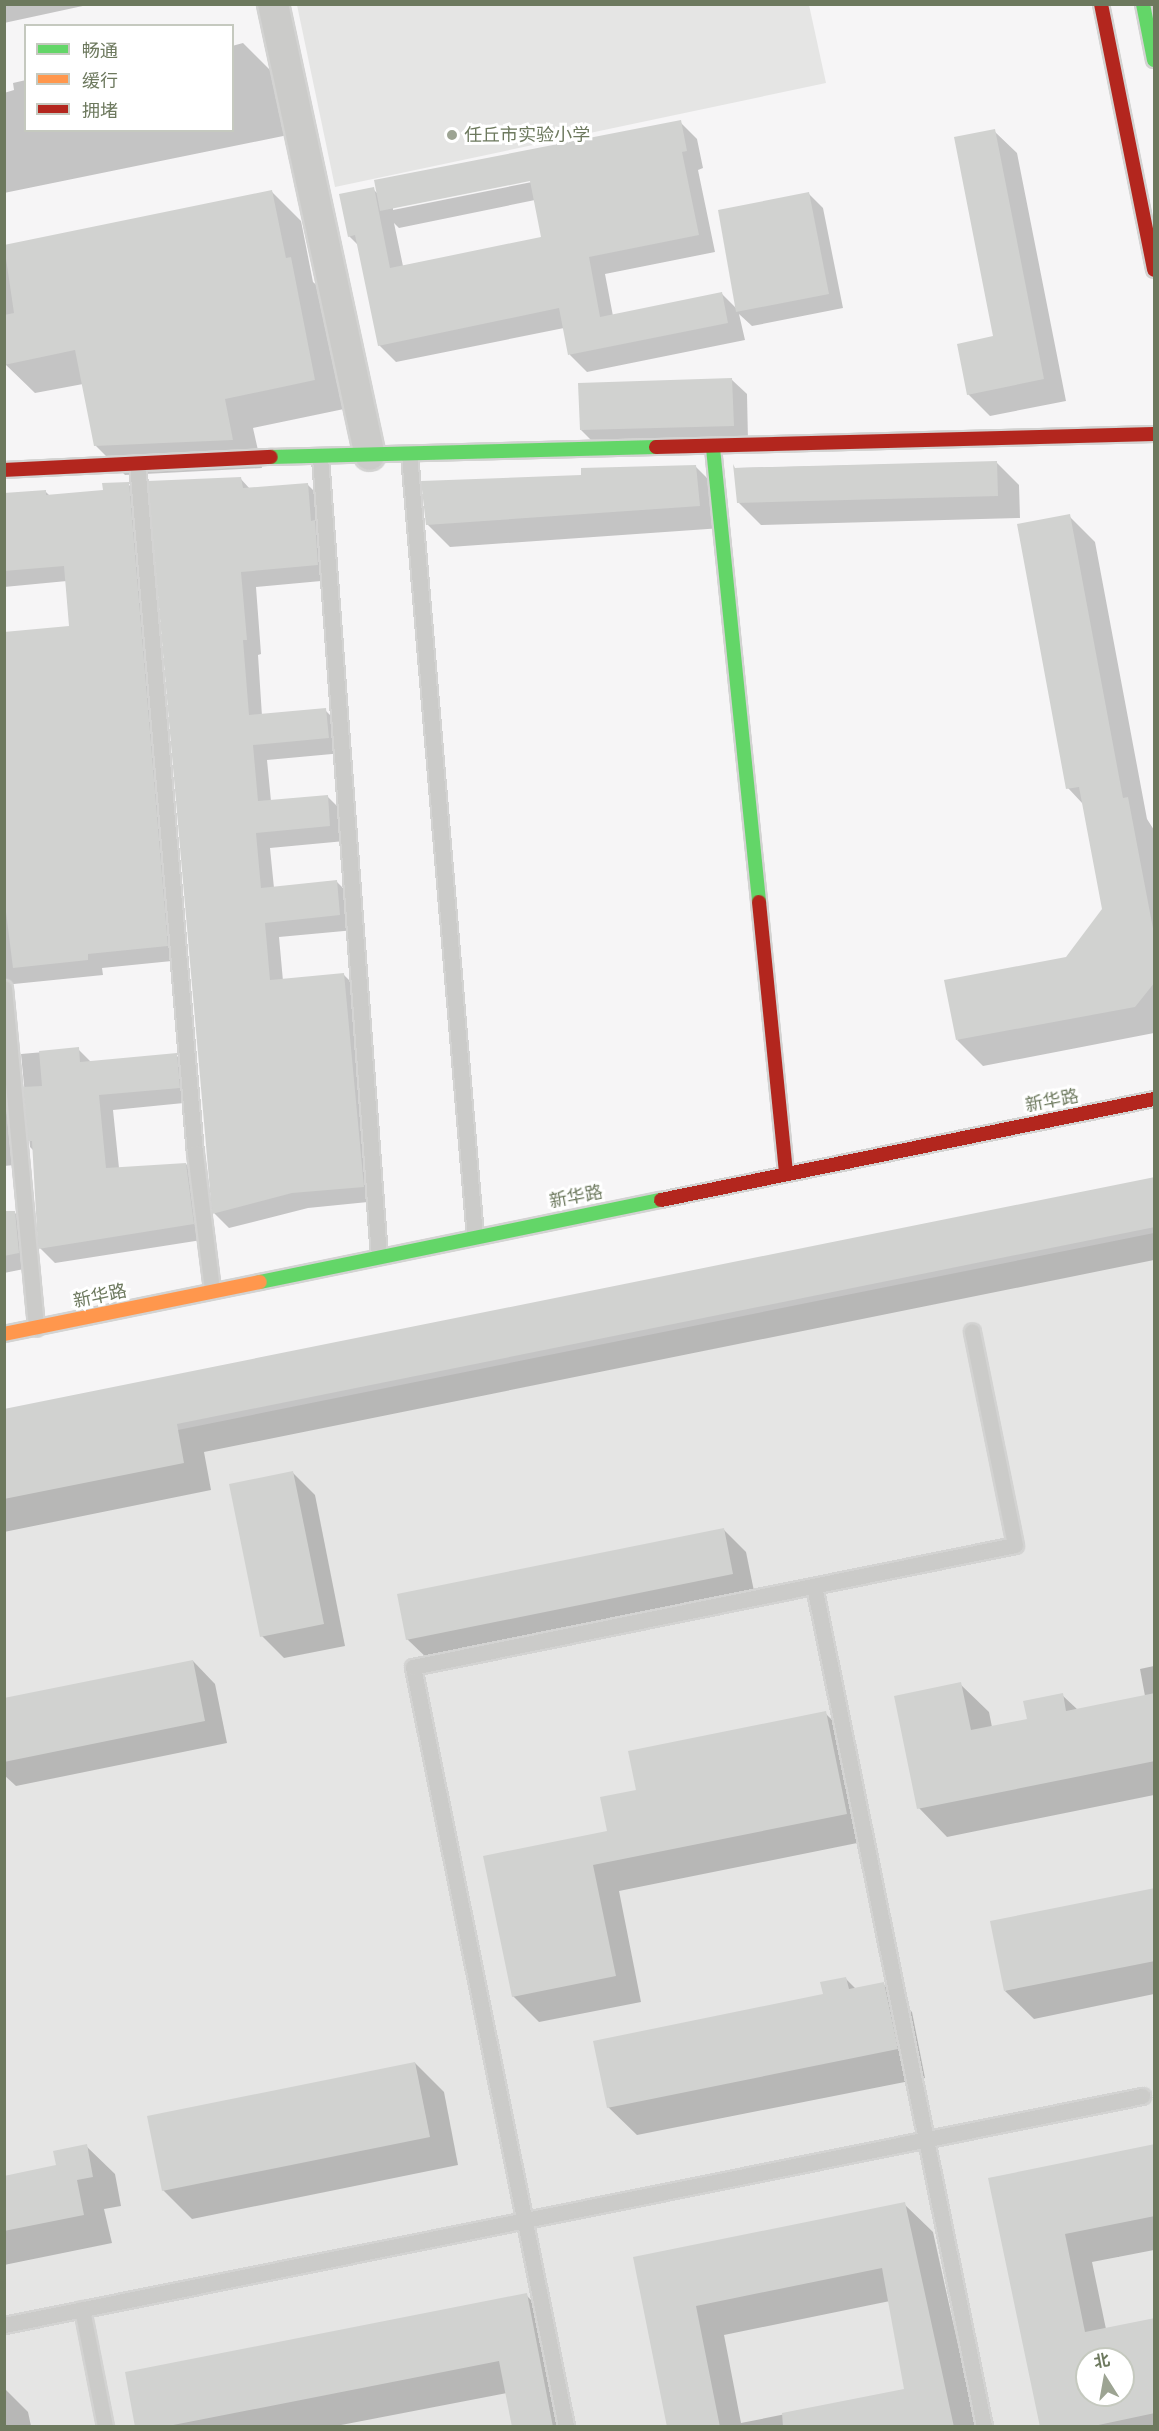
<!DOCTYPE html>
<meta charset="utf-8">
<style>
body{margin:0}
#map{position:relative;width:1159px;height:2431px;overflow:hidden;background:#f6f5f6;font-family:Montserrat,"Noto Sans SC",sans-serif}
div>[style]{position:absolute}
[style*='--x']{left:calc(var(--x)*1px);top:calc(var(--y)*1px);width:calc(var(--w)*1px);rotate:calc(var(--a)*1deg)}
.built>*{inset:0;background:#e5e5e4}
.shadow>*{inset:0;background:#0003}
.building>*{inset:0;background:#d1d2d0}
.roads{filter:drop-shadow(2px 0 #d3d3d2) drop-shadow(-2px 0 #d3d3d2) drop-shadow(0 2px #d3d3d2) drop-shadow(0 -2px #d3d3d2)}
.lane>*{height:15px;margin:-7.5px;padding:0 7.5px;transform-origin:7.5px;border-radius:7.5px;background:#cbcbc9}
.street>*{height:30px;margin:-15px;padding:0 15px;transform-origin:15px;border-radius:15px;background:#cbcbc9}
.fast>*{height:14px;margin:-7px;padding:0 7px;transform-origin:7px;border-radius:7px;background:#63d668}
.slow>*{height:14px;margin:-7px;padding:0 7px;transform-origin:7px;border-radius:7px;background:#ff974d}
.jam>*{height:14px;margin:-7px;padding:0 7px;transform-origin:7px;border-radius:7px;background:#b3261e}
.dots>*{width:16px;height:16px;translate:-50% -50%;box-sizing:border-box;border:3px solid #fff;border-radius:50%}
span{translate:-50% -50%;white-space:nowrap;text-align:center;line-height:1.15;-webkit-text-stroke:6px #fff;paint-order:stroke}
.poi-label{font-size:18px;color:#6d795e}
.left{translate:0 -50%;text-align:left}
.street-label{font-size:18px;color:#6d795e}
.frame{position:absolute;inset:0;border:6px solid #6d795e;pointer-events:none}
.legend{position:absolute;left:24px;top:24px;width:210px;height:108px;box-sizing:border-box;background:#fff;border:2px solid #c5c9bf;margin:0;padding:8px 10px;list-style:none;font-size:18px;color:#6d795e}
.legend li{display:flex;align-items:center;gap:12px;height:30px}
.legend b{width:30px;border:2px solid #c5c9bf}
.north{position:absolute;left:1075px;top:2347px;width:60px;height:60px;box-sizing:border-box;background:#fff;border:2px solid #c5c9bf;border-radius:50%;rotate:349deg;font-size:16px;font-weight:700;line-height:24px;text-align:center;color:#6d795e}
.north::after{content:'';display:block;margin:auto;width:21px;height:27px;background:#9da493;clip-path:polygon(50% 0,100% 100%,50% 72%,0 100%)}
</style>
<div id="map">
<div class="built">
<div style="clip-path:polygon(297px 5px,809px 5px,826px 83px,335px 187px)"></div>
<div style="clip-path:polygon(evenodd,1154px 1233px,1154px 2426px,5px 2426px,4px 1465px,1154px 1233px,1087px 2359px,1123px 2359px,1123px 2395px,1087px 2395px,1087px 2359px)"></div>
</div>
<div class="shadow">
<div style="clip-path:polygon(4px 4px,92px 4px,4px 23px)"></div>
<div style="clip-path:polygon(243px 43px,282px 82px,293px 134px,4px 193px,4px 93px,14px 90px,13px 83px,26px 80px,26px 130px,232px 130px,232px 46px)"></div>
<div style="clip-path:polygon(evenodd,680px 122px,697px 139px,703px 168px,698px 170px,715px 252px,605px 274px,613px 316px,722px 294px,737px 309px,809px 194px,823px 208px,843px 308px,752px 326px,739px 314px,745px 340px,587px 372px,570px 355px,564px 328px,396px 362px,379px 345px,359px 246px,349px 236px,373px 189px,378px 194px,680px 122px,537px 178px,537px 181px,393px 210px,393px 207px,537px 178px,680px 122px,535px 200px,543px 238px,403px 266px,394px 223px,399px 228px,535px 200px)"></div>
<div style="clip-path:polygon(994px 131px,1017px 153px,1066px 401px,990px 416px,968px 394px,995px 338px)"></div>
<div style="clip-path:polygon(272px 192px,301px 221px,313px 282px,320px 288px,344px 409px,253px 428px,262px 468px,125px 475px,96px 446px,83px 384px,35px 393px,5px 364px,4px 247px)"></div>
<div style="clip-path:polygon(731px 379px,747px 394px,748px 441px,596px 445px,581px 430px)"></div>
<div style="clip-path:polygon(996px 462px,1019px 485px,1020px 518px,761px 525px,739px 503px,735px 468px)"></div>
<div style="clip-path:polygon(695px 466px,718px 489px,722px 528px,450px 547px,427px 524px,583px 476px)"></div>
<div style="clip-path:polygon(240px 478px,250px 489px,307px 484px,322px 499px,332px 580px,256px 587px,261px 654px,258px 655px,262px 716px,325px 710px,340px 725px,343px 753px,267px 760px,271px 801px,327px 796px,342px 811px,345px 841px,270px 848px,274px 888px,337px 882px,352px 897px,355px 930px,279px 937px,283px 981px,344px 975px,359px 990px,378px 1201px,308px 1208px,229px 1228px,214px 1213px)"></div>
<div style="clip-path:polygon(128px 484px,143px 499px,182px 960px,102px 968px,103px 975px,4px 985px,4px 633px,71px 627px,67px 581px,4px 587px,4px 495px,45px 491px,50px 496px,105px 492px)"></div>
<div style="clip-path:polygon(1069px 516px,1095px 542px,1147px 819px,1154px 830px,1154px 1033px,983px 1066px,957px 1040px,1066px 958px,1103px 910px,1083px 804px,1068px 788px)"></div>
<div style="clip-path:polygon(4px 986px,24px 1164px,4px 1166px)"></div>
<div style="clip-path:polygon(78px 1049px,92px 1063px,176px 1055px,191px 1070px,194px 1102px,113px 1110px,119px 1168px,186px 1164px,201px 1179px,208px 1239px,55px 1263px,40px 1248px,34px 1151px,30px 1147px,21px 1054px)"></div>
<div style="clip-path:polygon(1154px 1179px,1154px 1260px,204px 1452px,211px 1490px,4px 1532px,4px 1411px)"></div>
<div style="clip-path:polygon(4px 1213px,15px 1213px,30px 1228px,34px 1267px,4px 1273px)"></div>
<div style="clip-path:polygon(293px 1473px,315px 1495px,345px 1646px,284px 1658px,262px 1636px)"></div>
<div style="clip-path:polygon(724px 1530px,746px 1552px,755px 1596px,430px 1661px,407px 1639px)"></div>
<div style="clip-path:polygon(193px 1661px,215px 1684px,227px 1743px,16px 1786px,4px 1775px,4px 1699px)"></div>
<div style="clip-path:polygon(1154px 1666px,1154px 1795px,947px 1837px,919px 1808px,960px 1684px,989px 1712px,992px 1727px,1029px 1720px,1062px 1695px,1078px 1710px,1145px 1696px,1140px 1669px)"></div>
<div style="clip-path:polygon(825px 1713px,851px 1739px,872px 1840px,619px 1891px,641px 2002px,539px 2022px,513px 1996px,609px 1832px,638px 1792px)"></div>
<div style="clip-path:polygon(1154px 1889px,1154px 1994px,1034px 2019px,1005px 1991px)"></div>
<div style="clip-path:polygon(846px 1979px,856px 1989px,883px 1984px,912px 2012px,925px 2078px,637px 2135px,608px 2107px,824px 1996px)"></div>
<div style="clip-path:polygon(415px 2063px,444px 2092px,458px 2165px,192px 2219px,163px 2190px)"></div>
<div style="clip-path:polygon(evenodd,1154px 2145px,1154px 2250px,1092px 2262px,1106px 2329px,1154px 2319px,1154px 2426px,1042px 2426px,990px 2179px,1154px 2145px,1087px 2359px,1123px 2359px,1123px 2395px,1087px 2395px,1087px 2359px)"></div>
<div style="clip-path:polygon(86px 2146px,115px 2174px,121px 2206px,104px 2209px,112px 2243px,4px 2265px,4px 2177px,58px 2167px)"></div>
<div style="clip-path:polygon(evenodd,904px 2204px,933px 2232px,976px 2426px,669px 2426px,635px 2258px,904px 2204px,890px 2301px,906px 2390px,741px 2423px,724px 2335px,890px 2301px)"></div>
<div style="clip-path:polygon(526px 2295px,555px 2324px,575px 2426px,514px 2426px,507px 2393px,336px 2426px,137px 2426px)"></div>
<div style="clip-path:polygon(4px 2388px,28px 2412px,31px 2426px,4px 2426px)"></div>
</div>
<div class="building">
<div style="clip-path:polygon(681px 120px,687px 151px,682px 152px,699px 235px,589px 257px,600px 317px,722px 292px,728px 323px,568px 355px,559px 308px,378px 346px,355px 235px,348px 237px,339px 194px,374px 187px,390px 268px,541px 237px,530px 181px,380px 211px,374px 180px)"></div>
<div style="clip-path:polygon(995px 129px,1044px 379px,967px 395px,957px 344px,993px 336px,954px 137px)"></div>
<div style="clip-path:polygon(272px 190px,286px 258px,291px 257px,315px 380px,225px 399px,233px 440px,94px 446px,75px 350px,4px 365px,4px 315px,14px 313px,4px 245px)"></div>
<div style="clip-path:polygon(809px 192px,829px 294px,736px 312px,718px 210px)"></div>
<div style="clip-path:polygon(732px 378px,734px 426px,580px 430px,578px 383px)"></div>
<div style="clip-path:polygon(997px 461px,998px 496px,737px 503px,733px 464px,735px 468px)"></div>
<div style="clip-path:polygon(696px 465px,700px 506px,426px 525px,421px 481px,581px 475px,581px 468px)"></div>
<div style="clip-path:polygon(241px 477px,243px 488px,308px 483px,311px 521px,315px 520px,318px 565px,241px 572px,247px 640px,243px 640px,249px 715px,326px 708px,329px 738px,253px 745px,258px 801px,328px 795px,330px 826px,256px 833px,261px 888px,337px 880px,340px 915px,265px 923px,270px 980px,344px 973px,364px 1187px,292px 1193px,212px 1214px,148px 481px)"></div>
<div style="clip-path:polygon(129px 482px,168px 946px,88px 954px,88px 960px,13px 968px,4px 896px,4px 632px,69px 626px,64px 566px,4px 571px,4px 493px,46px 490px,46px 495px,103px 490px,102px 483px)"></div>
<div style="clip-path:polygon(1070px 514px,1123px 798px,1128px 797px,1155px 939px,1155px 982px,1135px 1007px,956px 1040px,944px 980px,1066px 957px,1102px 909px,1079px 787px,1066px 789px,1017px 524px)"></div>
<div style="clip-path:polygon(79px 1047px,80px 1062px,177px 1053px,180px 1088px,99px 1095px,106px 1168px,186px 1163px,194px 1224px,38px 1249px,32px 1141px,28px 1141px,23px 1087px,42px 1086px,39px 1051px)"></div>
<div style="clip-path:polygon(1155px 1177px,1155px 1227px,177px 1424px,184px 1463px,4px 1499px,4px 1409px)"></div>
<div style="clip-path:polygon(4px 1211px,15px 1211px,19px 1253px,4px 1256px)"></div>
<div style="clip-path:polygon(293px 1471px,324px 1624px,260px 1637px,229px 1484px)"></div>
<div style="clip-path:polygon(724px 1528px,733px 1574px,406px 1640px,397px 1594px)"></div>
<div style="clip-path:polygon(193px 1660px,205px 1721px,4px 1762px,4px 1698px)"></div>
<div style="clip-path:polygon(961px 1682px,971px 1730px,1027px 1719px,1023px 1701px,1063px 1693px,1066px 1711px,1155px 1693px,1155px 1761px,917px 1809px,894px 1696px)"></div>
<div style="clip-path:polygon(826px 1711px,847px 1814px,593px 1865px,616px 1976px,512px 1997px,483px 1856px,607px 1831px,600px 1797px,636px 1790px,628px 1751px)"></div>
<div style="clip-path:polygon(1155px 1888px,1155px 1961px,1004px 1991px,990px 1921px)"></div>
<div style="clip-path:polygon(846px 1977px,849px 1989px,884px 1982px,898px 2049px,607px 2108px,593px 2041px,823px 1994px,820px 1982px)"></div>
<div style="clip-path:polygon(415px 2062px,430px 2137px,162px 2191px,147px 2116px)"></div>
<div style="clip-path:polygon(87px 2144px,93px 2177px,77px 2180px,84px 2215px,4px 2231px,4px 2176px,56px 2165px,53px 2151px)"></div>
<div style="clip-path:polygon(evenodd,1155px 2144px,1155px 2216px,1065px 2234px,1085px 2332px,1155px 2318px,1155px 2413px,1089px 2427px,1040px 2427px,988px 2178px,1155px 2144px,1087px 2359px,1123px 2359px,1123px 2395px,1087px 2395px,1087px 2359px)"></div>
<div style="clip-path:polygon(905px 2202px,954px 2427px,783px 2427px,782px 2413px,904px 2389px,882px 2268px,696px 2306px,720px 2427px,667px 2427px,633px 2257px)"></div>
<div style="clip-path:polygon(527px 2293px,553px 2427px,512px 2427px,499px 2361px,163px 2427px,135px 2427px,125px 2372px)"></div>
</div>
<div class="roads">
<div class="lane">
<div style="--x:409;--y:454;--w:785;--a:85.18"></div>
<div style="--x:320;--y:457;--w:801;--a:85.78"></div>
<div style="--x:137;--y:463;--w:692;--a:85.2"></div>
<div style="--x:195;--y:1153;--w:138;--a:82.9"></div>
<div style="--x:4;--y:988;--w:341;--a:84.6"></div>
<div style="--x:814;--y:1586;--w:857;--a:78.56"></div>
<div style="--x:82;--y:2309;--w:119;--a:78.9"></div>
<div style="--x:4;--y:2325;--w:1161;--a:-11.38"></div>
<div style="--x:566;--y:2426;--w:774;--a:-101.4"></div>
<div style="--x:413;--y:1667;--w:614;--a:-11.46"></div>
<div style="--x:1015;--y:1545;--w:218;--a:-101.4"></div>
</div>
<div class="street">
<div style="--x:273;--y:4;--w:461;--a:77.9"></div>
</div>
<div class="fast">
<div style="--x:1143;--y:4;--w:57;--a:78.9"></div>
<div style="--x:713;--y:448;--w:456;--a:84.2"></div>
<div style="--x:271;--y:457;--w:385;--a:-1.5"></div>
<div style="--x:260;--y:1282;--w:409;--a:-11.6"></div>
</div>
<div class="slow">
<div style="--x:4;--y:1334;--w:261;--a:-11.5"></div>
</div>
<div class="jam">
<div style="--x:1101;--y:4;--w:271;--a:78.7"></div>
<div style="--x:656;--y:447;--w:498;--a:-1.5"></div>
<div style="--x:4;--y:470;--w:267;--a:-2.8"></div>
<div style="--x:759;--y:902;--w:272;--a:84.3"></div>
<div style="--x:661;--y:1200;--w:503;--a:-11.58"></div>
</div>
</div>
<div class="dots">
<div style="left:452px;top:135px;background:#9da493"></div>
</div>
<div class="poi-label">
<span class="left" style="left:464px;top:135px">任丘市实验小学</span>
</div>
<div class="street-label">
<span style="left:1052px;top:1101px;rotate:-11deg">新华路</span>
<span style="left:576px;top:1197px;rotate:-11deg">新华路</span>
<span style="left:100px;top:1296px;rotate:-12deg">新华路</span>
</div>
<div class="frame"></div>
<ul class="legend">
<li><b style="height:8px;background:#63d668"></b>畅通</li>
<li><b style="height:8px;background:#ff974d"></b>缓行</li>
<li><b style="height:8px;background:#b3261e"></b>拥堵</li>
</ul>
<div class="north">北</div>
</div>
